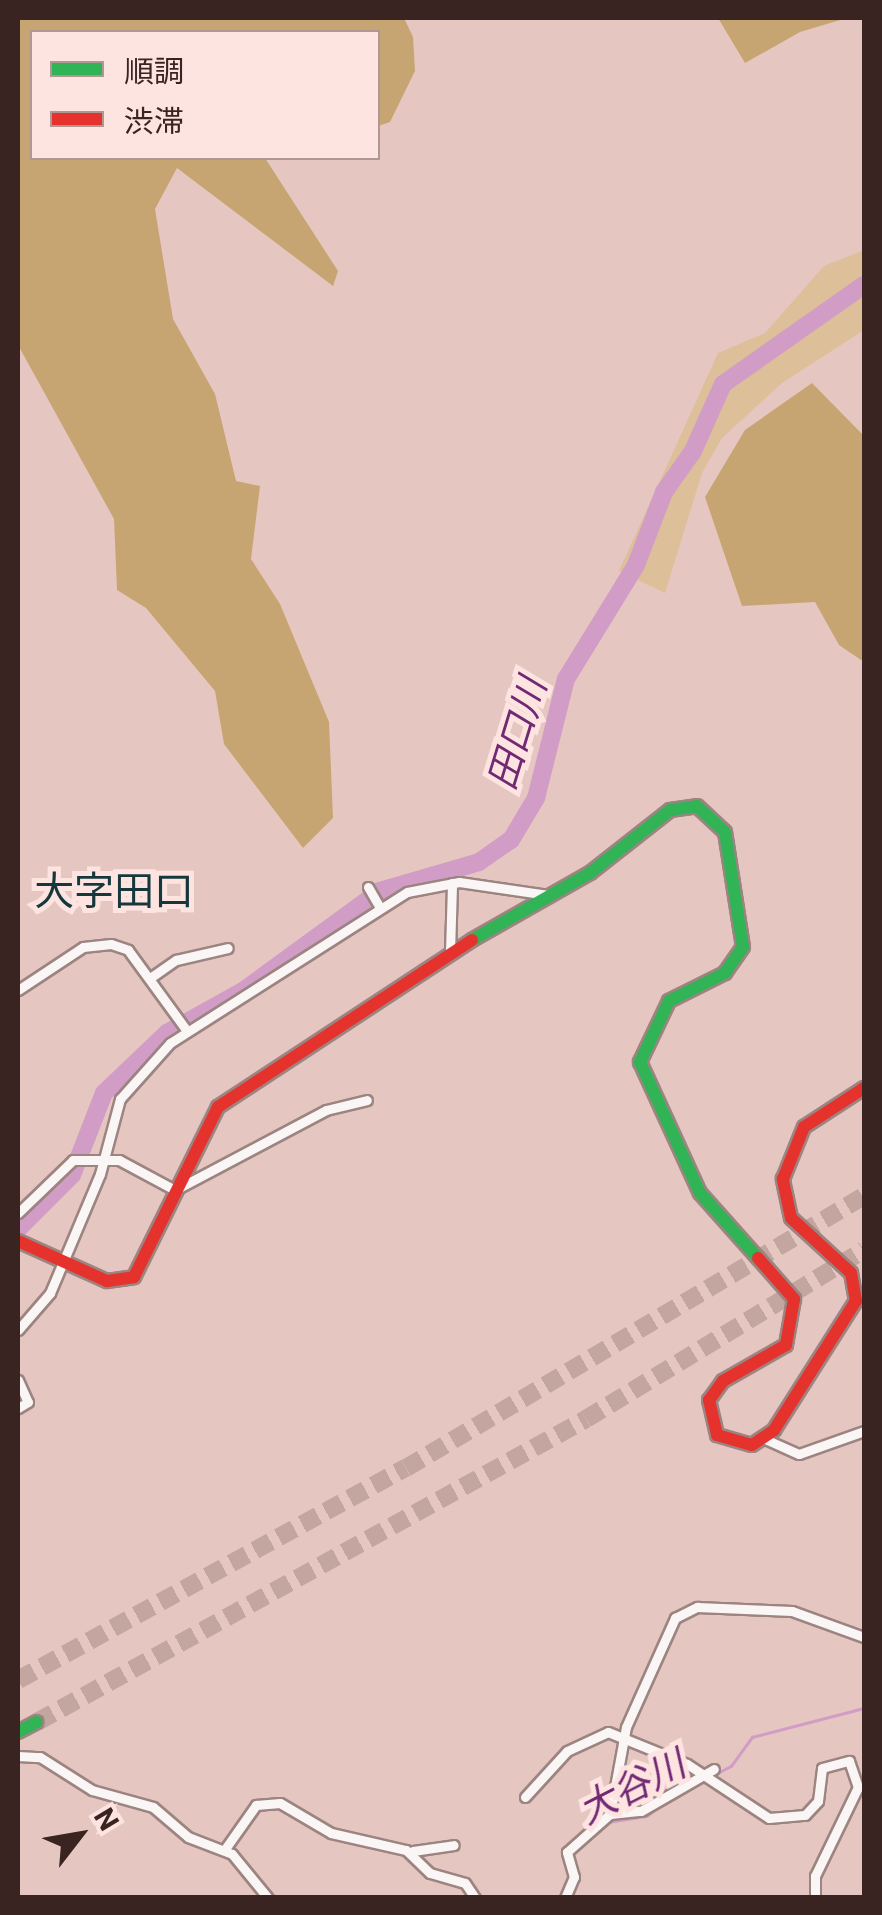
<!DOCTYPE html>
<meta charset="utf-8">
<style>
body{margin:0}
#map{position:relative;width:882px;height:1915px;overflow:hidden;background:#e6c6c1;font-family:Roboto,"Noto Sans JP",sans-serif}
div>[style]{position:absolute}
[style*='--x']{left:calc(var(--x)*1px);top:calc(var(--y)*1px);width:calc(var(--w)*1px);rotate:calc(var(--a)*1deg)}
.green>*{inset:0;background:#ddbf99}
.forest>*{inset:0;background:#c7a573}
.stream>*{height:2.5px;margin:-1.25px;padding:0 1.25px;transform-origin:1.25px;border-radius:1.25px;background:#d19cc6}
.river>*{height:18px;margin:-9px;padding:0 9px;transform-origin:9px;border-radius:9px;background:#d19cc6}
.highway-tunnel>*{height:18px;margin-top:-9px;transform-origin:0;background:repeating-linear-gradient(90deg,#c4a6a1 0 18px,transparent 0 27px)}
.roads{filter:drop-shadow(2px 0 #9c8481) drop-shadow(-2px 0 #9c8481) drop-shadow(0 2px #9c8481) drop-shadow(0 -2px #9c8481)}
.street>*{height:9px;margin:-4.5px;padding:0 4.5px;transform-origin:4.5px;border-radius:4.5px;background:#fbf6f6}
.fast>*{height:12px;margin:-6px;padding:0 6px;transform-origin:6px;border-radius:6px;background:#30b455}
.jam>*{height:12px;margin:-6px;padding:0 6px;transform-origin:6px;border-radius:6px;background:#e5322d}
span{translate:-50% -50%;white-space:nowrap;text-align:center;line-height:1.15;-webkit-text-stroke:10px #fde4e1;paint-order:stroke}
.water-label{font-size:38px;color:#722974;font-style:italic}
.quarter-label{font-size:40px;color:#16383c}
.frame{position:absolute;inset:0;border:20px solid #3a2421;pointer-events:none}
.legend{position:absolute;left:30px;top:30px;width:350px;height:130px;box-sizing:border-box;background:#fde4e1;border:2px solid #af9794;margin:0;padding:12px 18px;list-style:none;font-size:30px;color:#3a2421}
.legend li{display:flex;align-items:center;gap:20px;height:50px}
.legend b{width:50px;border:2px solid #af9794}
.north{position:absolute;left:30px;top:1785px;width:100px;height:100px;-webkit-text-stroke:8px #fde4e1;paint-order:stroke;rotate:59deg;font-size:28px;font-weight:700;line-height:40px;text-align:center;color:#3a2421}
.north::after{content:'';display:block;margin:auto;width:35px;height:45px;background:#3a2421;clip-path:polygon(50% 0,100% 100%,50% 72%,0 100%)}
</style>
<div id="map">
<div class="green">
<div style="clip-path:polygon(864px 250px,864px 330px,782px 383px,722px 438px,702px 473px,665px 593px,619px 571px,718px 353px,765px 333px,824px 266px)"></div>
</div>
<div class="forest">
<div style="clip-path:polygon(18px 18px,404px 18px,413px 37px,415px 71px,390px 122px,378px 126px,378px 32px,32px 32px,32px 158px,265px 158px,338px 271px,333px 286px,177px 168px,155px 209px,173px 319px,215px 394px,236px 481px,260px 486px,251px 559px,280px 604px,329px 722px,333px 818px,303px 848px,224px 744px,215px 691px,146px 608px,117px 590px,114px 519px,18px 345px)"></div>
<div style="clip-path:polygon(718px 18px,847px 18px,800px 32px,745px 63px)"></div>
<div style="clip-path:polygon(812px 383px,864px 436px,864px 662px,839px 645px,815px 602px,742px 606px,705px 497px,745px 430px)"></div>
</div>
<div class="stream">
<div style="--x:710;--y:1777;--w:24;--a:-28"></div>
<div style="--x:731;--y:1766;--w:36;--a:-54"></div>
<div style="--x:752;--y:1737;--w:116;--a:-14.5"></div>
<div style="--x:608;--y:1822;--w:39;--a:-9"></div>
<div style="--x:647;--y:1816;--w:17;--a:-40"></div>
<div style="--x:559;--y:1898;--w:26;--a:-67"></div>
</div>
<div class="river">
<div style="--x:18;--y:1229;--w:76;--a:-45"></div>
<div style="--x:72;--y:1175;--w:88;--a:-68.7"></div>
<div style="--x:104;--y:1093;--w:87;--a:-43.6"></div>
<div style="--x:167;--y:1033;--w:87;--a:-28.9"></div>
<div style="--x:243;--y:991;--w:170;--a:-36.1"></div>
<div style="--x:380;--y:891;--w:103;--a:-16.3"></div>
<div style="--x:479;--y:862;--w:39;--a:-35"></div>
<div style="--x:511;--y:840;--w:49;--a:-59.2"></div>
<div style="--x:536;--y:798;--w:123;--a:-75.9"></div>
<div style="--x:566;--y:679;--w:134;--a:-58.4"></div>
<div style="--x:636;--y:565;--w:78;--a:-69"></div>
<div style="--x:664;--y:492;--w:50;--a:-54.7"></div>
<div style="--x:693;--y:451;--w:73;--a:-65.9"></div>
<div style="--x:723;--y:384;--w:172;--a:-35.1"></div>
</div>
<div class="highway-tunnel">
<div style="--x:18;--y:1680;--w:442;--a:-28.7"></div>
<div style="--x:406;--y:1468;--w:533;--a:-30.71"></div>
<div style="--x:37;--y:1722;--w:627;--a:-28.89"></div>
<div style="--x:586;--y:1419;--w:325;--a:-31.3"></div>
</div>
<div class="roads">
<div class="street">
<div style="--x:368;--y:887;--w:22;--a:60"></div>
<div style="--x:450;--y:952;--w:69;--a:-88.3"></div>
<div style="--x:150;--y:978;--w:32;--a:-35"></div>
<div style="--x:176;--y:960;--w:53;--a:-13"></div>
<div style="--x:18;--y:990;--w:78;--a:-33.5"></div>
<div style="--x:83;--y:947;--w:28;--a:-6"></div>
<div style="--x:111;--y:944;--w:18;--a:19"></div>
<div style="--x:128;--y:950;--w:100;--a:53.9"></div>
<div style="--x:18;--y:1213;--w:76;--a:-43.9"></div>
<div style="--x:73;--y:1160;--w:46;--a:0"></div>
<div style="--x:119;--y:1160;--w:64;--a:28.2"></div>
<div style="--x:175;--y:1190;--w:171;--a:-27.9"></div>
<div style="--x:326;--y:1110;--w:42;--a:-13.7"></div>
<div style="--x:18;--y:1330;--w:49;--a:-49.1"></div>
<div style="--x:50;--y:1293;--w:129;--a:-67.2"></div>
<div style="--x:100;--y:1174;--w:78;--a:-75.1"></div>
<div style="--x:120;--y:1099;--w:75;--a:-48.2"></div>
<div style="--x:170;--y:1043;--w:281;--a:-32.5"></div>
<div style="--x:407;--y:892;--w:53;--a:-10.9"></div>
<div style="--x:459;--y:882;--w:90;--a:8.3"></div>
<div style="--x:18;--y:1380;--w:24;--a:66"></div>
<div style="--x:28;--y:1402;--w:12;--a:149"></div>
<div style="--x:765;--y:1439;--w:37;--a:24"></div>
<div style="--x:799;--y:1454;--w:69;--a:-19.5"></div>
<div style="--x:18;--y:1756;--w:22;--a:3"></div>
<div style="--x:40;--y:1757;--w:62;--a:32.4"></div>
<div style="--x:92;--y:1790;--w:63;--a:15.6"></div>
<div style="--x:153;--y:1807;--w:46;--a:40.6"></div>
<div style="--x:188;--y:1837;--w:47;--a:21.1"></div>
<div style="--x:232;--y:1854;--w:57;--a:50.7"></div>
<div style="--x:525;--y:1797;--w:62;--a:-47.6"></div>
<div style="--x:567;--y:1751;--w:45;--a:-24.9"></div>
<div style="--x:608;--y:1732;--w:85;--a:22.1"></div>
<div style="--x:687;--y:1764;--w:98;--a:33.4"></div>
<div style="--x:769;--y:1818;--w:36;--a:-5"></div>
<div style="--x:805;--y:1815;--w:19;--a:-47"></div>
<div style="--x:818;--y:1801;--w:33;--a:-83"></div>
<div style="--x:822;--y:1768;--w:28;--a:-15"></div>
<div style="--x:849;--y:1761;--w:28;--a:71"></div>
<div style="--x:858;--y:1787;--w:99;--a:115.8"></div>
<div style="--x:815;--y:1876;--w:22;--a:90"></div>
<div style="--x:610;--y:1814;--w:31;--a:-6"></div>
<div style="--x:641;--y:1811;--w:84;--a:-29.9"></div>
<div style="--x:225;--y:1849;--w:54;--a:-54.8"></div>
<div style="--x:256;--y:1805;--w:24;--a:-5"></div>
<div style="--x:280;--y:1803;--w:59;--a:30.5"></div>
<div style="--x:331;--y:1833;--w:77;--a:12.8"></div>
<div style="--x:406;--y:1850;--w:33;--a:44"></div>
<div style="--x:430;--y:1873;--w:36;--a:16"></div>
<div style="--x:465;--y:1883;--w:18;--a:56"></div>
<div style="--x:413;--y:1851;--w:41;--a:-8.3"></div>
<div style="--x:565;--y:1898;--w:23;--a:-67"></div>
<div style="--x:574;--y:1877;--w:26;--a:-106"></div>
<div style="--x:567;--y:1852;--w:57;--a:-41.5"></div>
<div style="--x:610;--y:1814;--w:88;--a:-79.6"></div>
<div style="--x:626;--y:1727;--w:120;--a:-65.8"></div>
<div style="--x:675;--y:1618;--w:25;--a:-27"></div>
<div style="--x:697;--y:1607;--w:95;--a:2.4"></div>
<div style="--x:792;--y:1611;--w:77;--a:19.9"></div>
</div>
<div class="fast">
<div style="--x:472;--y:940;--w:136;--a:-29.6"></div>
<div style="--x:590;--y:873;--w:102;--a:-38.2"></div>
<div style="--x:670;--y:810;--w:27;--a:-8"></div>
<div style="--x:697;--y:806;--w:38;--a:43"></div>
<div style="--x:725;--y:832;--w:116;--a:81.1"></div>
<div style="--x:743;--y:947;--w:32;--a:125"></div>
<div style="--x:725;--y:973;--w:63;--a:153.4"></div>
<div style="--x:669;--y:1001;--w:68;--a:115.4"></div>
<div style="--x:640;--y:1062;--w:144;--a:65.4"></div>
<div style="--x:700;--y:1193;--w:87;--a:48.3"></div>
<div style="--x:18;--y:1732;--w:21;--a:-28"></div>
</div>
<div class="jam">
<div style="--x:18;--y:1241;--w:98;--a:24.2"></div>
<div style="--x:107;--y:1281;--w:27;--a:-8"></div>
<div style="--x:134;--y:1277;--w:190;--a:-63.7"></div>
<div style="--x:218;--y:1107;--w:304;--a:-33.3"></div>
<div style="--x:758;--y:1258;--w:55;--a:48.7"></div>
<div style="--x:794;--y:1299;--w:47;--a:99.9"></div>
<div style="--x:786;--y:1345;--w:73;--a:150.3"></div>
<div style="--x:723;--y:1381;--w:24;--a:126"></div>
<div style="--x:709;--y:1400;--w:36;--a:77"></div>
<div style="--x:717;--y:1435;--w:36;--a:16"></div>
<div style="--x:752;--y:1445;--w:27;--a:-34"></div>
<div style="--x:774;--y:1430;--w:153;--a:-57.6"></div>
<div style="--x:856;--y:1301;--w:28;--a:-100"></div>
<div style="--x:851;--y:1273;--w:81;--a:-137.5"></div>
<div style="--x:791;--y:1218;--w:40;--a:-102"></div>
<div style="--x:783;--y:1179;--w:56;--a:-68"></div>
<div style="--x:804;--y:1127;--w:72;--a:-33"></div>
</div>
</div>
<div class="water-label">
<span style="left:518px;top:734px;rotate:-73deg">田口川</span>
<span style="left:632px;top:1788px;rotate:-27deg">大谷川</span>
</div>
<div class="quarter-label">
<span style="left:114px;top:892px">大字田口</span>
</div>
<div class="frame"></div>
<ul class="legend">
<li><b style="height:12px;background:#30b455"></b>順調</li>
<li><b style="height:12px;background:#e5322d"></b>渋滞</li>
</ul>
<div class="north">N</div>
</div>
